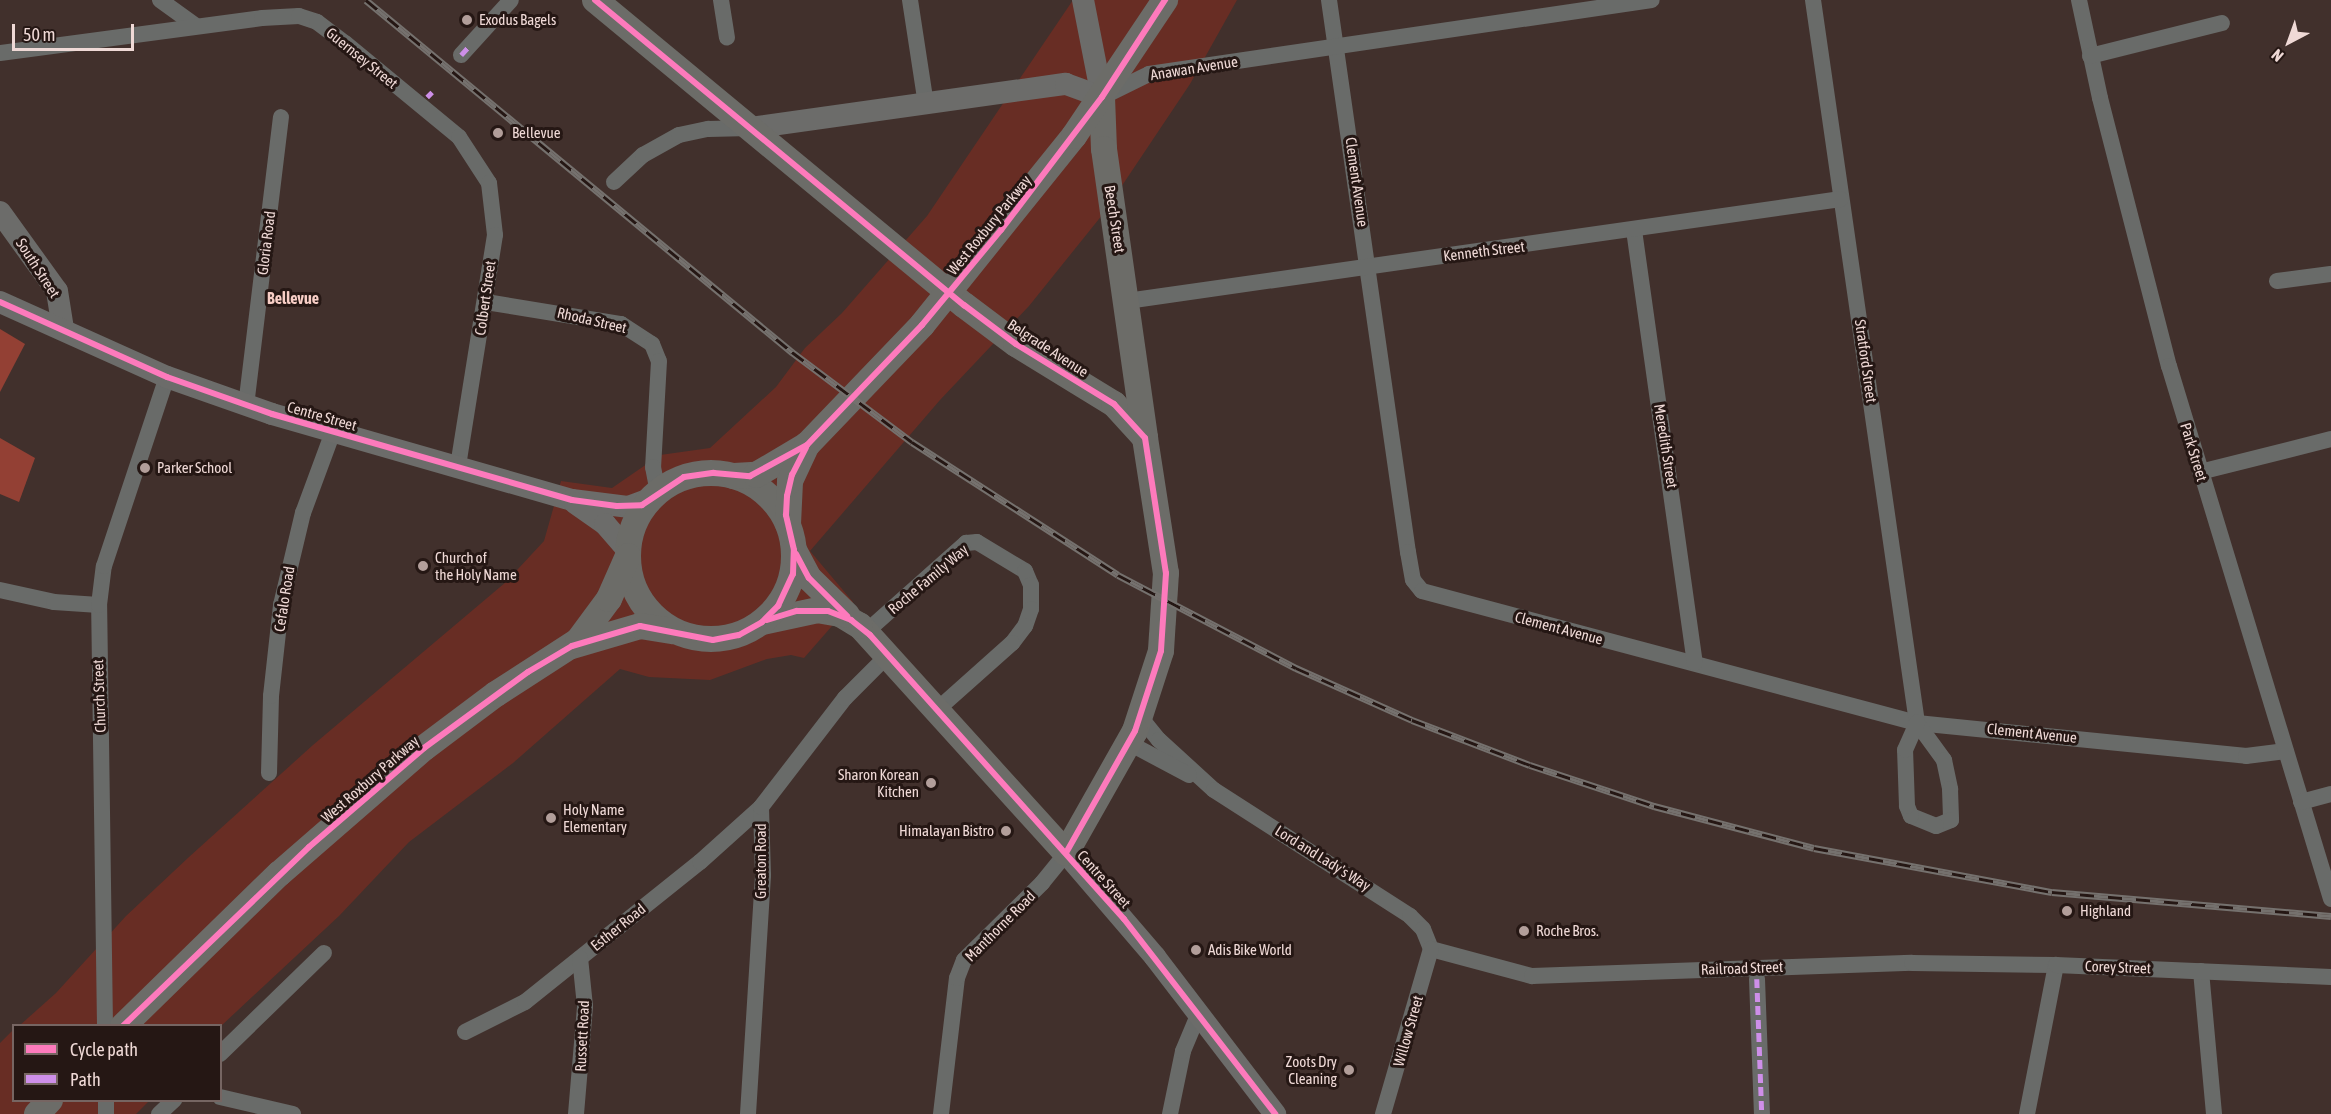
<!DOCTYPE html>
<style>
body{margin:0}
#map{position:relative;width:2331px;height:1114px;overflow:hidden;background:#41302c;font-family:"Asap Condensed",sans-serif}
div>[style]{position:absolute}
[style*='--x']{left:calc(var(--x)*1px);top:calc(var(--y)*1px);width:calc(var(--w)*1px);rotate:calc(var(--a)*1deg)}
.green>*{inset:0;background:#682d24}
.forest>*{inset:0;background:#934034}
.street>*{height:16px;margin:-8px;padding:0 8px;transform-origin:8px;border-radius:8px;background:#696b69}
.secondary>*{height:22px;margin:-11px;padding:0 11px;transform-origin:11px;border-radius:11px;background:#6c6c6a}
.primary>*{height:26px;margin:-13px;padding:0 13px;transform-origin:13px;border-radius:13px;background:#6c6c68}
.primary>.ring{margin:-13px;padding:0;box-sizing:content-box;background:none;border:26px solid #6c6c68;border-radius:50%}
.rail>*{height:7px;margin-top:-3.5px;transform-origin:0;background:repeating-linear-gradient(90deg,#251714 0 14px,#75716e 0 28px);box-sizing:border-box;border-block:2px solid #75716e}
.quiet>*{height:4.5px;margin-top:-2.25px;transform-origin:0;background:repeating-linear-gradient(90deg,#ce8fe9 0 9px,transparent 0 13.5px)}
.cycleway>*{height:6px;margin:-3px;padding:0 3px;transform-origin:3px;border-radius:3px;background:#fd7abc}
.dots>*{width:16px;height:16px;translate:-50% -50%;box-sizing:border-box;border:3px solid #251714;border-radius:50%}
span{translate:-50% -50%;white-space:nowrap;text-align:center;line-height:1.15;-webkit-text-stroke:6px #251714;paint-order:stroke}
.poi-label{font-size:15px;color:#efd9d6}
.left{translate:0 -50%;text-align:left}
.right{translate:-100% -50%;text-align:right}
.street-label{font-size:15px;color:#efd9d6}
.neighbourhood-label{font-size:16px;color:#f8cec6;font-weight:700}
.legend{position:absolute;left:12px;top:1024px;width:210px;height:78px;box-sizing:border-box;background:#251714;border:2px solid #766562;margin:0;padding:8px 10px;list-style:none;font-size:18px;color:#efd9d6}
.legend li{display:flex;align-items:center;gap:12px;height:30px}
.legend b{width:30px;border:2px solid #766562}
.north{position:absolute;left:2259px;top:12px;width:60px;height:60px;-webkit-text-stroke:4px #251714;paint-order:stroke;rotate:221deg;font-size:16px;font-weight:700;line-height:24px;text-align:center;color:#efd9d6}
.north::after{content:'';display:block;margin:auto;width:21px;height:27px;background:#efd9d6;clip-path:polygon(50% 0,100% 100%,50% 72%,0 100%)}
.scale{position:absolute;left:12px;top:24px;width:122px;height:27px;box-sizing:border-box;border:3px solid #efd9d6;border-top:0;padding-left:8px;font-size:18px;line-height:21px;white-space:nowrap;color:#efd9d6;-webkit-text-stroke:4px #251714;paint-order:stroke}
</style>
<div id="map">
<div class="green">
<div style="clip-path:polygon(1073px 0,1237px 0,1190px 84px,1103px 214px,1029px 306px,940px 400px,810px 551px,853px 602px,804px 658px,791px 655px,767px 659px,710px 680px,649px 677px,620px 669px,513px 763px,409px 842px,339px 916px,221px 1026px,19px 1026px,56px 993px,126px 916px,189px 857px,313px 745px,506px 582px,544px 541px,561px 481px,612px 488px,660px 455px,710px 448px,776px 387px,805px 348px,842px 313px,927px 216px)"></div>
<div style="clip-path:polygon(13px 1030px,14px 1100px,149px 1101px,136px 1114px,0 1114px,0 1043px)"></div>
</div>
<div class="forest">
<div style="clip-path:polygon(0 329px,25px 344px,0 392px)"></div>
<div style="clip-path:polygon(0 438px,35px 458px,19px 502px,0 494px)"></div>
</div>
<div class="street">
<div style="--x:160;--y:0;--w:44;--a:35.8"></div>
<div style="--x:721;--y:0;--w:38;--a:81"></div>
<div style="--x:910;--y:0;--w:105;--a:81.3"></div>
<div style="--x:1329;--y:0;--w:558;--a:81.86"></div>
<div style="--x:1408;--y:552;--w:28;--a:80"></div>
<div style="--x:1413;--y:580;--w:14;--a:51"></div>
<div style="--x:1422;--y:591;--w:512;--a:14.93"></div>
<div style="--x:1917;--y:723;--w:331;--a:5.7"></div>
<div style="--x:2246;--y:756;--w:40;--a:-7.1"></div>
<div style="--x:1813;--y:0;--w:730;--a:81.81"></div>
<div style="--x:1917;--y:723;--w:46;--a:53.9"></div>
<div style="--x:1944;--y:760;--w:30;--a:78"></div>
<div style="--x:1950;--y:789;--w:31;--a:88"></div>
<div style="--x:1951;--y:820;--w:16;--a:158"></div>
<div style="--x:1936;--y:826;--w:27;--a:-158"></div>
<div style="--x:1911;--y:816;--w:11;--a:-112"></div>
<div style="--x:1907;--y:806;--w:56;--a:-92"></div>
<div style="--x:1905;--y:750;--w:30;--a:-66"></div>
<div style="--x:2079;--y:0;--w:100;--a:77.9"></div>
<div style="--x:2100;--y:98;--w:277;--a:75.6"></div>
<div style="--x:2169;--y:366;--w:557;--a:73.09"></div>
<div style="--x:0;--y:53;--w:264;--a:-7.6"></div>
<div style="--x:262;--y:18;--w:37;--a:-3"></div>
<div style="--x:299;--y:16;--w:19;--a:18"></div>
<div style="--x:317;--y:22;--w:35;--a:37"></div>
<div style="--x:345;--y:43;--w:148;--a:39.5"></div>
<div style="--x:459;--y:137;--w:55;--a:56.9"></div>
<div style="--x:489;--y:183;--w:52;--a:83.4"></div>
<div style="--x:495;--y:235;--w:235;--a:99.1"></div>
<div style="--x:461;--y:55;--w:74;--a:-47.7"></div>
<div style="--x:2090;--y:56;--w:136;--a:-14"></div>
<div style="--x:1102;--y:97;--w:52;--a:-26.1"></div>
<div style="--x:1149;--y:74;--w:508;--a:-8.37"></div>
<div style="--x:614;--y:182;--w:40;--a:-43"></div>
<div style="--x:643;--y:155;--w:41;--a:-29.1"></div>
<div style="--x:679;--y:135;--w:30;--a:-12"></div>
<div style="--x:708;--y:129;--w:42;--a:-1.4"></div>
<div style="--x:1634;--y:230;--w:437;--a:82"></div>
<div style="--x:2277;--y:281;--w:54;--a:-7.4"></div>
<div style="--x:1127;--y:301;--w:721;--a:-8.13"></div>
<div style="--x:486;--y:302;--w:137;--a:9.3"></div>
<div style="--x:621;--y:324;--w:37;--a:33"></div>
<div style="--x:652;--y:344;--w:18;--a:68"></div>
<div style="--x:659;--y:361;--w:106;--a:93.2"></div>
<div style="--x:653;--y:467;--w:25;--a:79"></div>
<div style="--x:246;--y:406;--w:291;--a:-83.1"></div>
<div style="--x:2200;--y:472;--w:135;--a:-14.1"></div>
<div style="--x:0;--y:590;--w:55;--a:12.5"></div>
<div style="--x:54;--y:602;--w:45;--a:3.8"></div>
<div style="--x:866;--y:632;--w:134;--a:-41.7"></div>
<div style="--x:966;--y:543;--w:11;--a:-5"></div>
<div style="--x:977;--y:542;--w:56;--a:31.1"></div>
<div style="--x:1025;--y:571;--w:15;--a:67"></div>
<div style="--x:1031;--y:585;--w:24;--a:90"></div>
<div style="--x:1031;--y:609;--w:18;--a:109"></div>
<div style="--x:1025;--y:626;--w:21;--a:127"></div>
<div style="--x:1012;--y:643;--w:99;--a:138.3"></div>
<div style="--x:1141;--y:718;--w:28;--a:51"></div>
<div style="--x:1159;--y:740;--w:74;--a:42.3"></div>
<div style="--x:1214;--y:790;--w:233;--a:32.7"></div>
<div style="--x:1410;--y:916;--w:18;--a:45"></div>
<div style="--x:1423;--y:929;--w:22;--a:68"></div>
<div style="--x:1129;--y:743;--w:68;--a:28.1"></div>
<div style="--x:269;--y:773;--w:77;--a:-88.5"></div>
<div style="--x:271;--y:696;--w:92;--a:-83.7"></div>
<div style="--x:281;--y:605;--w:95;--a:-76.6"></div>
<div style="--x:303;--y:513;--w:86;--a:-69.7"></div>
<div style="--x:2301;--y:802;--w:31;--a:-15"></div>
<div style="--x:1431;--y:949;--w:105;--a:15"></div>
<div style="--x:1532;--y:976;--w:380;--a:-2"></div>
<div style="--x:1912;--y:963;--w:144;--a:0.8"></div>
<div style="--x:2201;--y:971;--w:144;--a:84.8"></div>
<div style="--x:1757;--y:979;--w:135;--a:87.9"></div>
<div style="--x:105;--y:1026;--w:421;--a:-90.8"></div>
<div style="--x:99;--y:605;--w:39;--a:-83"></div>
<div style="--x:104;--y:566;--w:199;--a:-71.6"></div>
<div style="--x:465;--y:1032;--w:67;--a:-26.6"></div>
<div style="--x:525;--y:1002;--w:224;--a:-38.7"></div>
<div style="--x:700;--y:862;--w:82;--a:-42"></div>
<div style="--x:220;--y:1054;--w:145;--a:-44.2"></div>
<div style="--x:220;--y:1097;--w:75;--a:13.1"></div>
<div style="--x:106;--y:1100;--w:14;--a:90"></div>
<div style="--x:159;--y:1114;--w:21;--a:-43"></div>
<div style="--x:576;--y:1114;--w:108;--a:-85.2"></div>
<div style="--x:585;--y:1006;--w:48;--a:-95.9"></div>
<div style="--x:748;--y:1114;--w:239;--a:-86.4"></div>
<div style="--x:763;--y:875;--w:68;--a:-91.7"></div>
<div style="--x:761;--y:807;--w:138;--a:-52.4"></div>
<div style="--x:845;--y:698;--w:62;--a:-45"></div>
<div style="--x:941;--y:1114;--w:137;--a:-83.3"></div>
<div style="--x:957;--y:978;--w:19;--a:-69"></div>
<div style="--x:964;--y:960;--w:110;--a:-44.6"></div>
<div style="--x:1042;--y:883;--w:38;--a:-51"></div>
<div style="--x:1170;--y:1114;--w:64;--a:-78.3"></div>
<div style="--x:1183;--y:1051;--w:41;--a:-67.2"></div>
<div style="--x:1383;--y:1114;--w:172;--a:-73.8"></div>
<div style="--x:2027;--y:1114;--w:152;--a:-79"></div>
<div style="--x:2056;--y:965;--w:275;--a:2.5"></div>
</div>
<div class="secondary">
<div style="--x:1083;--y:0;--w:99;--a:78.9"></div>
<div style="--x:751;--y:128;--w:318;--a:-8"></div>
<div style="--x:1066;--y:84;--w:38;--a:20"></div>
<div style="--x:0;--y:212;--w:97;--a:54.2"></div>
<div style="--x:57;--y:291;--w:39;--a:81"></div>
<div style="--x:0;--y:302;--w:183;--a:24.2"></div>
<div style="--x:167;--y:377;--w:111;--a:19.4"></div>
<div style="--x:272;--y:414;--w:312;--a:16"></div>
<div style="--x:572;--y:500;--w:56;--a:7.1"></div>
<div style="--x:628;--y:507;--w:23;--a:-20"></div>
<div style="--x:575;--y:503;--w:37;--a:35"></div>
<div style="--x:605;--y:524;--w:35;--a:49"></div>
<div style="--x:1066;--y:853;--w:137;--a:49.4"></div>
<div style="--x:1155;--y:957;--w:198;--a:52.6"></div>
</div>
<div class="primary">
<div style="--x:595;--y:0;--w:479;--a:39.6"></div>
<div style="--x:964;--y:305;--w:65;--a:36.9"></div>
<div style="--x:1016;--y:344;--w:115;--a:31.5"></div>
<div style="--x:1114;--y:404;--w:46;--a:47.6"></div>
<div style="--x:1145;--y:438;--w:137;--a:81.2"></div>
<div style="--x:1166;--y:573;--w:78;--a:93.7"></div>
<div style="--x:1161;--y:651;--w:84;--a:108"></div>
<div style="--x:1135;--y:731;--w:140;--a:119.5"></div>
<div style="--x:1066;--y:853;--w:307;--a:-132.2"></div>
<div style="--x:860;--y:626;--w:23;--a:-149"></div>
<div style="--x:840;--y:614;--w:22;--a:-170"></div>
<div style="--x:818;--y:610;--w:57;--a:167.9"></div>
<div style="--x:1102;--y:97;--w:52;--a:87.8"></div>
<div style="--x:1104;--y:149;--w:292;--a:81.9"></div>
<div class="ring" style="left:628px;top:473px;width:140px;height:140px"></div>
<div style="--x:734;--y:476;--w:22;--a:-3"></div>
<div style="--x:756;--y:475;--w:59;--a:-30.5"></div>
<div style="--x:807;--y:445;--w:166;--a:-46.2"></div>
<div style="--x:922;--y:325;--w:243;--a:-51.2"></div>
<div style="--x:1074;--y:136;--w:164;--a:-56.2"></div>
<div style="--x:788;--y:524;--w:43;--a:-87.3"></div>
<div style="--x:790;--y:481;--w:40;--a:-65"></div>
<div style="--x:794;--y:550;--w:32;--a:62"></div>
<div style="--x:809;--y:578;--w:53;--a:44.2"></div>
<div style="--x:572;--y:646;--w:71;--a:-16.4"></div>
<div style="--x:640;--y:626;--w:33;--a:9"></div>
<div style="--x:123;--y:1026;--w:218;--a:-44.3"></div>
<div style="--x:279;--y:874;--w:192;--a:-41"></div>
<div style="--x:424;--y:748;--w:90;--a:-36.9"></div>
<div style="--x:496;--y:694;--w:98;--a:-32.9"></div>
<div style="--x:578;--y:641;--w:52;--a:-53.6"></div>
<div style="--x:609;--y:599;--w:47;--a:-66.2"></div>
<div style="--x:37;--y:1114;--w:19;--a:-47"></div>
</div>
<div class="rail">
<div style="--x:366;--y:0;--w:553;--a:39.57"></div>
<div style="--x:792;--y:352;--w:150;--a:36.9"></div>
<div style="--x:912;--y:442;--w:245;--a:32.8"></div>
<div style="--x:1118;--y:575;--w:201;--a:27.6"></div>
<div style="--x:1296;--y:668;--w:127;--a:24.1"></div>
<div style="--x:1412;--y:720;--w:126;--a:20.9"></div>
<div style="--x:1530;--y:765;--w:131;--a:18.3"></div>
<div style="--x:1654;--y:806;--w:165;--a:14.7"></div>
<div style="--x:1814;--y:848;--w:242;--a:10.5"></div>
<div style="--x:2052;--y:892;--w:280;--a:4.9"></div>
</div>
<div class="quiet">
<div style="--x:461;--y:55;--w:12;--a:-48"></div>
<div style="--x:427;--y:97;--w:7;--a:-45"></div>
<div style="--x:1757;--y:979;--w:135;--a:87.9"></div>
</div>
<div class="cycleway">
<div style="--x:595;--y:0;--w:479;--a:39.6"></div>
<div style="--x:964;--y:305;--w:65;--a:36.9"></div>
<div style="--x:1016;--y:344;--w:115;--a:31.5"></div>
<div style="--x:1114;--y:404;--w:46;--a:47.6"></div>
<div style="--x:1145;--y:438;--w:137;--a:81.2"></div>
<div style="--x:1166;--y:573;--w:78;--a:93.7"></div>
<div style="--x:1161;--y:651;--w:84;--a:108"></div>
<div style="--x:1135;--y:731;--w:140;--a:119.5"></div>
<div style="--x:0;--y:302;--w:183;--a:24.2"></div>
<div style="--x:167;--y:377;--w:111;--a:19.4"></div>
<div style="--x:272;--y:414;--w:312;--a:16"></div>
<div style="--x:572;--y:500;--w:45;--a:7.6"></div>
<div style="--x:617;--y:506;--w:25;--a:-2"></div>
<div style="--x:642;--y:505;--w:50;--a:-33.7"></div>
<div style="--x:684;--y:477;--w:30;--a:-8"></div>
<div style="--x:714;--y:473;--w:36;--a:5"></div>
<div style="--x:750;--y:476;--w:65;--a:-28.5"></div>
<div style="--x:807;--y:445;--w:166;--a:-46.2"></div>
<div style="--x:922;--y:325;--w:124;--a:-50.3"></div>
<div style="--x:1001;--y:230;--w:167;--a:-52.8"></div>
<div style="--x:1102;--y:97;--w:116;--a:-57"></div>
<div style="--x:796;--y:554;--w:27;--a:62"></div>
<div style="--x:809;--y:578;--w:54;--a:45"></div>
<div style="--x:767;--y:620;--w:31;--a:-17"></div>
<div style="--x:797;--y:611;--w:31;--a:0"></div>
<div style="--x:828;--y:611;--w:25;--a:21"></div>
<div style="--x:851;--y:620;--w:24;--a:38"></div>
<div style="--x:870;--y:635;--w:381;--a:48.2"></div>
<div style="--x:1124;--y:919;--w:247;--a:52.2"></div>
<div style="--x:123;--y:1026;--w:258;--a:-43.9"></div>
<div style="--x:309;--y:847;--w:152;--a:-40.7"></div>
<div style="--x:424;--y:748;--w:129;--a:-36.2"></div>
<div style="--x:528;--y:672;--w:51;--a:-30.6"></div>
<div style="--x:572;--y:646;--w:71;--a:-16.4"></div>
<div style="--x:640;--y:626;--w:74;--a:10.9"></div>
<div style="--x:713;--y:640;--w:26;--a:-11"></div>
<div style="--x:739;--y:635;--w:26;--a:-29"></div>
<div style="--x:762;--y:622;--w:23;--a:-45"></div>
<div style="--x:778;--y:606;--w:35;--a:-65"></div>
<div style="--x:793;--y:574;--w:24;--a:-88"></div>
<div style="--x:794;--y:550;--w:36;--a:-103"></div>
<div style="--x:786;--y:515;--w:19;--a:-87"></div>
<div style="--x:787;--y:496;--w:22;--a:-77"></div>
<div style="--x:792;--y:475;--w:31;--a:-63"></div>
</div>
<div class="dots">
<div style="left:467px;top:20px;background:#b29e9a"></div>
<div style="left:498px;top:133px;background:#b29e9a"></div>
<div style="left:145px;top:468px;background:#b29e9a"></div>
<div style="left:423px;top:566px;background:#b29e9a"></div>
<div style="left:931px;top:783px;background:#b29e9a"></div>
<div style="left:551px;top:818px;background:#b29e9a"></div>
<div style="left:1006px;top:831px;background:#b29e9a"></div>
<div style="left:2067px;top:911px;background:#b29e9a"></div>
<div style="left:1524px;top:931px;background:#b29e9a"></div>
<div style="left:1196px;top:950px;background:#b29e9a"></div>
<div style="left:1349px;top:1070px;background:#b29e9a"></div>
</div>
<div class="poi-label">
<span class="left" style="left:479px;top:20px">Exodus Bagels</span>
<span class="left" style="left:512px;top:133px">Bellevue</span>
<span class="left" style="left:157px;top:468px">Parker School</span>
<span class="left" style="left:435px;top:566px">Church of<br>the Holy Name</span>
<span class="right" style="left:919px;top:783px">Sharon Korean<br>Kitchen</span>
<span class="left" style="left:563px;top:818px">Holy Name<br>Elementary</span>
<span class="right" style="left:994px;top:831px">Himalayan Bistro</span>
<span class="left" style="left:2080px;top:911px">Highland</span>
<span class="left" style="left:1536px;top:931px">Roche Bros.</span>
<span class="left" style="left:1208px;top:950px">Adis Bike World</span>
<span class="right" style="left:1337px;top:1070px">Zoots Dry<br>Cleaning</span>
</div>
<div class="street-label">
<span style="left:362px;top:58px;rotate:39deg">Guernsey Street</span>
<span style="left:1194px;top:68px;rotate:-9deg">Anawan Avenue</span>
<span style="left:1357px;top:182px;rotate:82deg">Clement Avenue</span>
<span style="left:1115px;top:219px;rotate:81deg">Beech Street</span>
<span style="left:989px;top:225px;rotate:-51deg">West Roxbury Parkway</span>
<span style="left:266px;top:243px;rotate:-83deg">Gloria Road</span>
<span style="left:1484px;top:251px;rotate:-7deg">Kenneth Street</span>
<span style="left:38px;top:268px;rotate:57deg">South Street</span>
<span style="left:485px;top:298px;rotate:-82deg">Colbert Street</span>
<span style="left:592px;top:320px;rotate:13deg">Rhoda Street</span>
<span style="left:1048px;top:348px;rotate:33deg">Belgrade Avenue</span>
<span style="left:1866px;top:361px;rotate:82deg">Stratford Street</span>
<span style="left:322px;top:416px;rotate:16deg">Centre Street</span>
<span style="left:1666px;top:446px;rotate:81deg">Meredith Street</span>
<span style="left:2194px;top:452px;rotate:73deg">Park Street</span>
<span style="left:928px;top:579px;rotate:-40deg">Roche Family Way</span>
<span style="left:284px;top:599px;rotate:-81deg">Cefalo Road</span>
<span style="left:1559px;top:628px;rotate:15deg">Clement Avenue</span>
<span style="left:99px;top:696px;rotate:-92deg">Church Street</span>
<span style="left:2032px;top:733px;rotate:6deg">Clement Avenue</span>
<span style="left:370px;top:779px;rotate:-41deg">West Roxbury Parkway</span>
<span style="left:1323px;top:858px;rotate:32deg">Lord and Lady's Way</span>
<span style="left:761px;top:861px;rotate:-90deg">Greaton Road</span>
<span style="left:1104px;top:879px;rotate:48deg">Centre Street</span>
<span style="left:1000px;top:926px;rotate:-45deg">Manthorne Road</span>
<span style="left:618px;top:927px;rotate:-39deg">Esther Road</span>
<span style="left:2118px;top:967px;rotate:2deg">Corey Street</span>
<span style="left:1742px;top:968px;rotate:-2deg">Railroad Street</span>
<span style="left:1408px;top:1031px;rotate:-74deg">Willow Street</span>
<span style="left:582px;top:1036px;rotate:-87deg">Russett Road</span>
</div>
<div class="neighbourhood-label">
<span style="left:293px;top:298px">Bellevue</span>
</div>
<ul class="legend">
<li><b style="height:8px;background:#fd7abc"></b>Cycle path</li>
<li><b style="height:8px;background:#ce8fe9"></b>Path</li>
</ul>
<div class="north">N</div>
<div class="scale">50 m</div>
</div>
